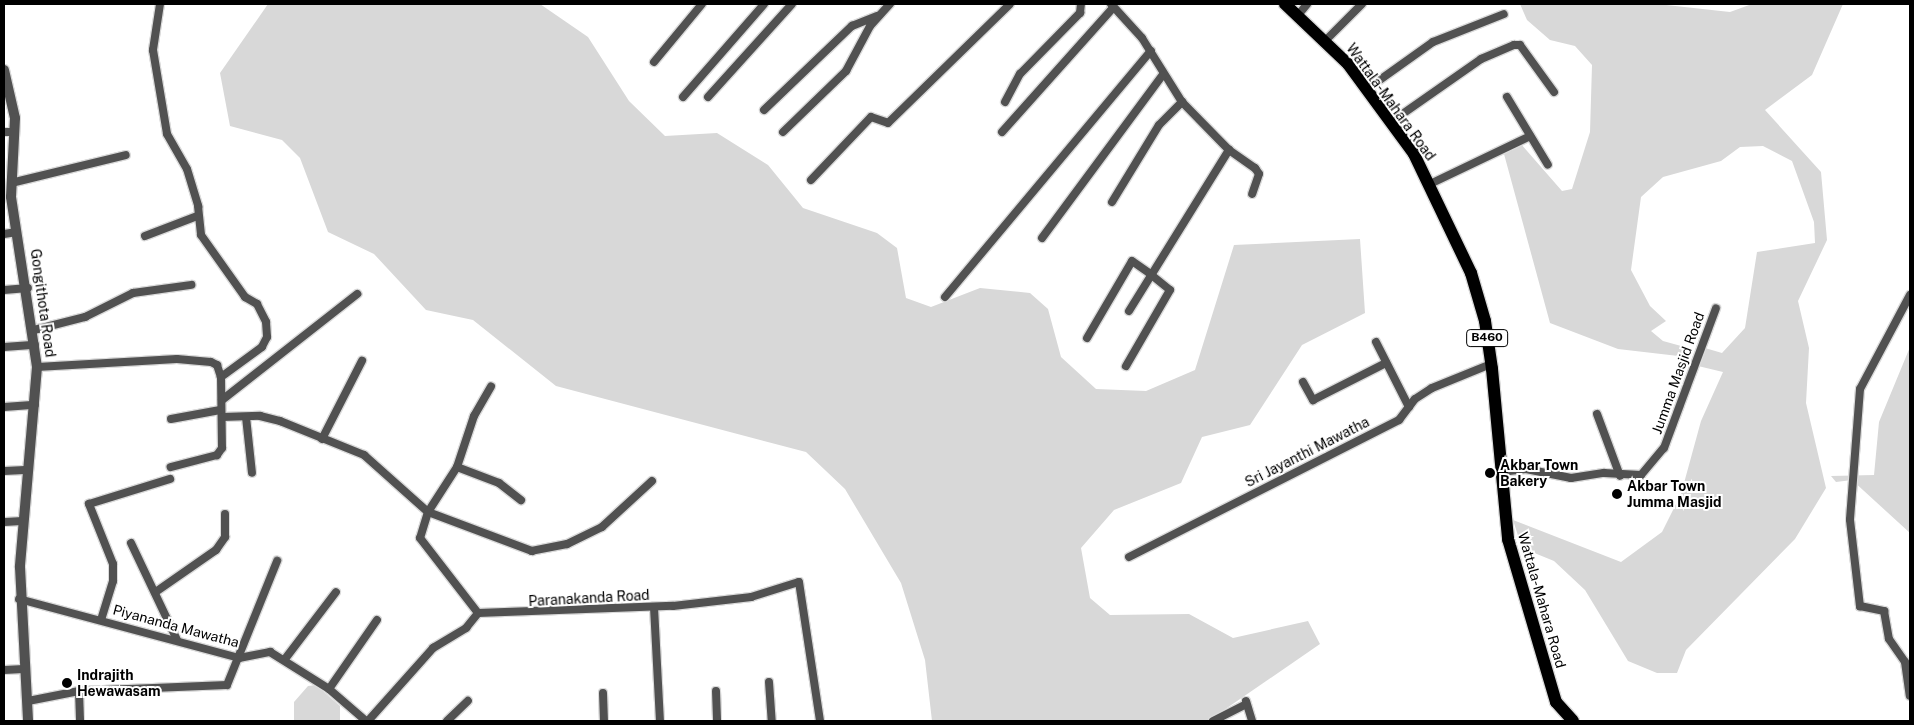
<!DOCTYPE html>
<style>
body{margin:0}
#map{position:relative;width:1914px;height:725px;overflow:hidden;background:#fff;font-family:"Public Sans",sans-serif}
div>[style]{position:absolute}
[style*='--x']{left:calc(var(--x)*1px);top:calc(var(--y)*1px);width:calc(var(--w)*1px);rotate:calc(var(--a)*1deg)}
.green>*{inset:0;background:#d8d8d8}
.roads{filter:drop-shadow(1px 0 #dbdbdb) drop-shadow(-1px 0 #dbdbdb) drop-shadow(0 1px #dbdbdb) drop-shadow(0 -1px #dbdbdb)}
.minor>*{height:8px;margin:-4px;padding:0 4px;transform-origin:4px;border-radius:4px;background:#515151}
.tertiary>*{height:10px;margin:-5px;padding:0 5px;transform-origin:5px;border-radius:5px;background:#515151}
.primary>*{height:12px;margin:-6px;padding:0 6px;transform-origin:6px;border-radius:6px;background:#000}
.dots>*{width:14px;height:14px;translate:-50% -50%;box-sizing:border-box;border:2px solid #fff;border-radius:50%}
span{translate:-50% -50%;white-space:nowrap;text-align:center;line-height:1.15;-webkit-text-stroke:4px #fff;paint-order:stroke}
.shield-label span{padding:1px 4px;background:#fff;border:1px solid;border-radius:4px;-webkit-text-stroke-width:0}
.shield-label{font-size:12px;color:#000;font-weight:700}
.street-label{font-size:14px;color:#000}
.poi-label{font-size:14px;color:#000;font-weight:700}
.left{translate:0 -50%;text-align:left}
.frame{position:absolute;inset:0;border:5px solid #000;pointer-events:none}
</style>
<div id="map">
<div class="green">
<div style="clip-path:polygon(268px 4px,540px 4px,588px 37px,629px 101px,665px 136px,717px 133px,768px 165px,803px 208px,877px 233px,897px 248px,906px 298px,931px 307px,980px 288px,1030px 293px,1048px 309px,1061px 357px,1096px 389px,1146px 391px,1195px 370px,1234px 245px,1360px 239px,1365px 313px,1302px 345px,1250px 425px,1202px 437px,1181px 483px,1114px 510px,1081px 548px,1090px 598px,1110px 615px,1189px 614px,1233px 638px,1308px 621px,1320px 644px,1208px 721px,932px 721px,925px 660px,901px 583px,845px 489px,806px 452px,556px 386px,473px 320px,426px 310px,374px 254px,328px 232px,300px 158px,282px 140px,230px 126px,220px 73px)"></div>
<div style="clip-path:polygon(1520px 4px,1657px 4px,1730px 12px,1752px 4px,1843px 4px,1812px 75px,1765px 110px,1821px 172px,1827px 240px,1798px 301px,1809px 348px,1806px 403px,1826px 488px,1795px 539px,1686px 650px,1677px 673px,1657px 673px,1628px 661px,1585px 590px,1554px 561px,1522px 548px,1513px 520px,1621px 562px,1662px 532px,1681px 494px,1701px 421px,1723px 372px,1698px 366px,1705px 348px,1722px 353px,1745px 328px,1757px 252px,1815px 243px,1814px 222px,1792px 161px,1763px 146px,1740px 147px,1721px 161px,1663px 177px,1641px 197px,1631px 270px,1650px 306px,1666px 321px,1651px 331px,1663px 341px,1692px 349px,1687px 357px,1618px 349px,1550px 323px,1504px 154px,1521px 144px,1562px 191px,1572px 189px,1590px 132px,1592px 65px,1575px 46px,1550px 40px,1527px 20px)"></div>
<div style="clip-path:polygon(1910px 347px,1910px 533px,1852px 480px,1836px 482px,1831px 476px,1874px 475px,1879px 422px)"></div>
<div style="clip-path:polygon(316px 685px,340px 706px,340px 721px,294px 721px,294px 702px,308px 686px)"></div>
</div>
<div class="roads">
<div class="minor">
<div style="--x:160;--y:4;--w:47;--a:98.7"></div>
<div style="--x:153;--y:50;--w:85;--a:80.5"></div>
<div style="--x:167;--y:134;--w:40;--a:60.3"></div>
<div style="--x:187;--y:169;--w:39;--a:73"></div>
<div style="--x:198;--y:206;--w:29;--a:84"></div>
<div style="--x:201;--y:235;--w:76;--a:54.6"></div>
<div style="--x:245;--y:297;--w:14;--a:30"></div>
<div style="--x:257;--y:304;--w:20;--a:63"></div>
<div style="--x:266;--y:322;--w:15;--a:86"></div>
<div style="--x:267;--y:337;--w:11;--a:117"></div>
<div style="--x:262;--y:347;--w:51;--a:143.8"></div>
<div style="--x:221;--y:377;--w:71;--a:89.2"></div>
<div style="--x:222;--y:448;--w:9;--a:126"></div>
<div style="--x:217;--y:455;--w:48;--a:165.4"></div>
<div style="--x:1111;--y:4;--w:46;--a:47.6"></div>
<div style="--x:1142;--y:38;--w:75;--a:58"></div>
<div style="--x:1182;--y:102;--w:67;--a:45.6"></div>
<div style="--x:1229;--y:150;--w:32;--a:35"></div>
<div style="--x:1255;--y:168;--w:7;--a:56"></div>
<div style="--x:1259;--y:174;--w:21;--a:109"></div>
<div style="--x:1299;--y:14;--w:13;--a:-51"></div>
<div style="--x:1326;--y:40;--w:51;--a:-45"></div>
<div style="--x:654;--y:62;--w:75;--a:-50.4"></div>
<div style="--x:1367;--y:89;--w:81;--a:-35.5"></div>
<div style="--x:1433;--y:42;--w:76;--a:-21.5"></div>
<div style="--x:683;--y:97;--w:123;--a:-48.9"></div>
<div style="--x:708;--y:97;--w:125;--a:-47.9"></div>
<div style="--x:1507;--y:97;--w:79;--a:58.9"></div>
<div style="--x:1005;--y:102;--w:32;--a:-62"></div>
<div style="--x:1020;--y:74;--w:86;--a:-45.5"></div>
<div style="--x:1080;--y:13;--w:9;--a:-84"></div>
<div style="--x:764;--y:110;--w:122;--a:-43.7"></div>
<div style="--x:852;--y:26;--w:27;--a:-22"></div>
<div style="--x:1391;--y:122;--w:110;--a:-35"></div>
<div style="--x:1481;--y:59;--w:36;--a:-23"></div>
<div style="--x:1514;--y:45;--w:6;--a:0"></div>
<div style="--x:1520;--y:45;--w:58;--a:54.1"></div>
<div style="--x:4;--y:132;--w:11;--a:0"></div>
<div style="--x:783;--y:132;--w:88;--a:-44.1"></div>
<div style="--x:846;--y:71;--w:51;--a:-61.9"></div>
<div style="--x:870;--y:26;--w:30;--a:-48"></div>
<div style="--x:1002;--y:132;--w:166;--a:-48.2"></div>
<div style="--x:811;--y:180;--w:87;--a:-46.4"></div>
<div style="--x:871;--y:117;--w:18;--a:19"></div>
<div style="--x:888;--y:123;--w:170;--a:-44.3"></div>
<div style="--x:11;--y:183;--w:118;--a:-13.7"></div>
<div style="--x:1430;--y:184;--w:111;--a:-25.6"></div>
<div style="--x:1112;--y:202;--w:90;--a:-58.6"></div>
<div style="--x:1159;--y:125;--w:33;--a:-45"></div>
<div style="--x:4;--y:234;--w:13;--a:-9"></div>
<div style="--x:145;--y:236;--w:56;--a:-21"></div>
<div style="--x:1042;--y:238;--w:202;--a:-53.5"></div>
<div style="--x:4;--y:290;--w:24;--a:-5"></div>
<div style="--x:1910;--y:295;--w:106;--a:118"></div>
<div style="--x:1860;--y:389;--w:131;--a:94.4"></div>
<div style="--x:1850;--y:520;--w:87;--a:83.4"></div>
<div style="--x:1860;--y:606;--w:25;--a:12"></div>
<div style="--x:1884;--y:611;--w:28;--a:80"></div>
<div style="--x:1889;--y:639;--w:28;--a:55"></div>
<div style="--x:1905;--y:662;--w:34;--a:82"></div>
<div style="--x:945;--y:297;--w:321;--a:-50.1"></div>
<div style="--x:1129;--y:311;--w:190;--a:-58.2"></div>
<div style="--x:34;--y:330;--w:53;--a:-14.3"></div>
<div style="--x:85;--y:317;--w:54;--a:-26.6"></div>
<div style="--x:133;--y:293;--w:59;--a:-7.9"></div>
<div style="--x:1087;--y:338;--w:89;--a:-59.7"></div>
<div style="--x:1132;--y:261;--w:21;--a:35"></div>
<div style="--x:1149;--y:273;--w:27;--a:39"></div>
<div style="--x:1170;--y:290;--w:88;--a:120.1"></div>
<div style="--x:1376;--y:342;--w:73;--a:63.1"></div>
<div style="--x:4;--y:347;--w:31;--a:-4"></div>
<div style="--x:37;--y:367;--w:140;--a:-3.3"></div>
<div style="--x:177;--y:359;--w:34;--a:5"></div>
<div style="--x:211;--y:362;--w:7;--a:27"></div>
<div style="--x:217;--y:365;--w:13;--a:72"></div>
<div style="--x:1303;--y:382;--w:21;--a:61"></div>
<div style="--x:1313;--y:400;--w:82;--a:-26.9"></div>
<div style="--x:222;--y:400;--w:172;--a:-38.1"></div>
<div style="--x:4;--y:407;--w:31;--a:-4"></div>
<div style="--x:1597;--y:414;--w:66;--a:69.6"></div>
<div style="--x:222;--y:417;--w:38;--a:-2"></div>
<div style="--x:260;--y:416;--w:21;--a:14"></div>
<div style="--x:280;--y:421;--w:91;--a:22"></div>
<div style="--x:364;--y:455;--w:86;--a:41.7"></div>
<div style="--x:428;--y:512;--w:54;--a:-57.2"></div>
<div style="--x:457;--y:467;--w:54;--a:-71.6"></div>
<div style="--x:474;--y:416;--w:34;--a:-60"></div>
<div style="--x:246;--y:417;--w:56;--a:83.9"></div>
<div style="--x:171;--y:419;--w:50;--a:-10.4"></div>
<div style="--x:322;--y:439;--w:88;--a:-62.9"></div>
<div style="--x:457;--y:467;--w:45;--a:20.9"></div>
<div style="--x:499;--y:483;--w:28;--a:38"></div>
<div style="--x:4;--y:471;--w:21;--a:-3"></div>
<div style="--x:1501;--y:472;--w:25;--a:-7"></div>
<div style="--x:1526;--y:469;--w:46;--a:11.3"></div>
<div style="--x:1571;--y:478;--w:33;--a:-9"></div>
<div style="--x:1604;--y:473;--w:37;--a:3"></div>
<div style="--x:1641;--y:475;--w:35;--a:-50"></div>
<div style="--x:1664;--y:448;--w:149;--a:-69.6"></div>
<div style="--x:652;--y:481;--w:68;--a:137.4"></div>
<div style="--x:602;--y:527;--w:39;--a:154"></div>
<div style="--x:567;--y:544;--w:36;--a:169"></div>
<div style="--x:532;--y:551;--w:111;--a:-159.4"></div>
<div style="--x:428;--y:512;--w:27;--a:107"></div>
<div style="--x:420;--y:538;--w:95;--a:52.3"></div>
<div style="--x:478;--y:613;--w:195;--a:-2.1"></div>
<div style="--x:673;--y:606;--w:79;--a:-6.6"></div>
<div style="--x:751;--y:597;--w:50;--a:-17.4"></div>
<div style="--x:799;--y:582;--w:141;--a:81.4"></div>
<div style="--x:4;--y:522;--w:19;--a:-3"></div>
<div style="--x:131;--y:543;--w:107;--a:64.6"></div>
<div style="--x:1129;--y:557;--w:303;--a:-26.9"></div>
<div style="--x:1399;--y:420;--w:26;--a:-53"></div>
<div style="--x:1415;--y:399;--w:20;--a:-33"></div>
<div style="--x:1432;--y:388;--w:64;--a:-22.1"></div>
<div style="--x:157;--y:591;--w:72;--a:-34.8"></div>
<div style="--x:216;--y:550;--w:16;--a:-55"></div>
<div style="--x:225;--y:537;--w:23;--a:-90"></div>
<div style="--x:19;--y:599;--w:228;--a:15"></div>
<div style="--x:239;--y:658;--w:32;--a:-11"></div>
<div style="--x:270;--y:652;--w:70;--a:32.1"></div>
<div style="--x:329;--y:689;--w:49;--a:40.9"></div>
<div style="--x:654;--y:607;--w:114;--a:87"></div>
<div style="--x:101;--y:620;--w:41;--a:-72.9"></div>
<div style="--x:113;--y:581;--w:17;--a:-90"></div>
<div style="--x:113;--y:564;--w:65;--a:-111.8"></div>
<div style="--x:89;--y:504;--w:85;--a:-17.2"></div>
<div style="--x:285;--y:659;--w:84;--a:-52.7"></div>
<div style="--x:4;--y:670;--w:20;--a:-3"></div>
<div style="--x:769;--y:682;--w:39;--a:86"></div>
<div style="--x:329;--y:689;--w:84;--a:-55.2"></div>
<div style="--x:79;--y:691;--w:30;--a:88"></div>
<div style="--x:716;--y:691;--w:30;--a:88"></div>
<div style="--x:603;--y:693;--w:28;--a:88"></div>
<div style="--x:28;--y:701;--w:52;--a:-11.1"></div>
<div style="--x:79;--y:691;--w:148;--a:-2.3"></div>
<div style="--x:227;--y:685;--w:134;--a:-68"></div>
<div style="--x:1246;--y:701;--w:21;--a:73"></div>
<div style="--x:368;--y:721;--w:98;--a:-48.3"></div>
<div style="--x:433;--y:648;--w:39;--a:-31"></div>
<div style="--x:466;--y:628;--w:19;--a:-51"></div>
<div style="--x:447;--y:721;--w:29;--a:-44"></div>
<div style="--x:1213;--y:721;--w:37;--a:-27"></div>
</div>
<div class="tertiary">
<div style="--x:4;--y:70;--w:49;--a:77.1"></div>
<div style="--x:15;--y:118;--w:79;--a:92.9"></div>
<div style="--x:11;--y:197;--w:172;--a:81.3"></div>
<div style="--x:37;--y:367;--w:201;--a:94.9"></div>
<div style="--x:20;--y:567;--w:154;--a:87"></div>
</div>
<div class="primary">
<div style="--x:1285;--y:4;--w:87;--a:43.6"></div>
<div style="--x:1348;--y:64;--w:112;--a:53.7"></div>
<div style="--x:1414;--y:154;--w:132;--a:64.4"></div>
<div style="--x:1471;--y:273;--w:50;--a:73.7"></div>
<div style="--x:1485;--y:321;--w:49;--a:81.7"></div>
<div style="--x:1492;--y:369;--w:171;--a:84.6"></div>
<div style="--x:1508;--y:539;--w:170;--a:73.6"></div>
<div style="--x:1556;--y:702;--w:25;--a:48"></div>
</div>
</div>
<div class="dots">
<div style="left:1490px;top:473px;background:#000"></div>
<div style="left:1617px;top:494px;background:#000"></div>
<div style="left:67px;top:683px;background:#000"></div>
</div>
<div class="shield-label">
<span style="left:1487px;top:338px">B460</span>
</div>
<div class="street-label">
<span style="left:1391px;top:102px;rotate:54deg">Wattala-Mahara Road</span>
<span style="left:43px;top:303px;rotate:82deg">Gongithota Road</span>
<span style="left:1678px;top:373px;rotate:-70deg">Jumma Masjid Road</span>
<span style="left:1307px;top:452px;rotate:-27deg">Sri Jayanthi Mawatha</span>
<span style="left:589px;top:598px;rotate:-3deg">Paranakanda Road</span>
<span style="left:1542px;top:600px;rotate:74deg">Wattala-Mahara Road</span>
<span style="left:176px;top:626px;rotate:15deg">Piyananda Mawatha</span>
</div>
<div class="poi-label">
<span class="left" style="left:1500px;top:473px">Akbar Town<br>Bakery</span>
<span class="left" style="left:1627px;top:494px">Akbar Town<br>Jumma Masjid</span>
<span class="left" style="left:77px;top:683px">Indrajith<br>Hewawasam</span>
</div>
<div class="frame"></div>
</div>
